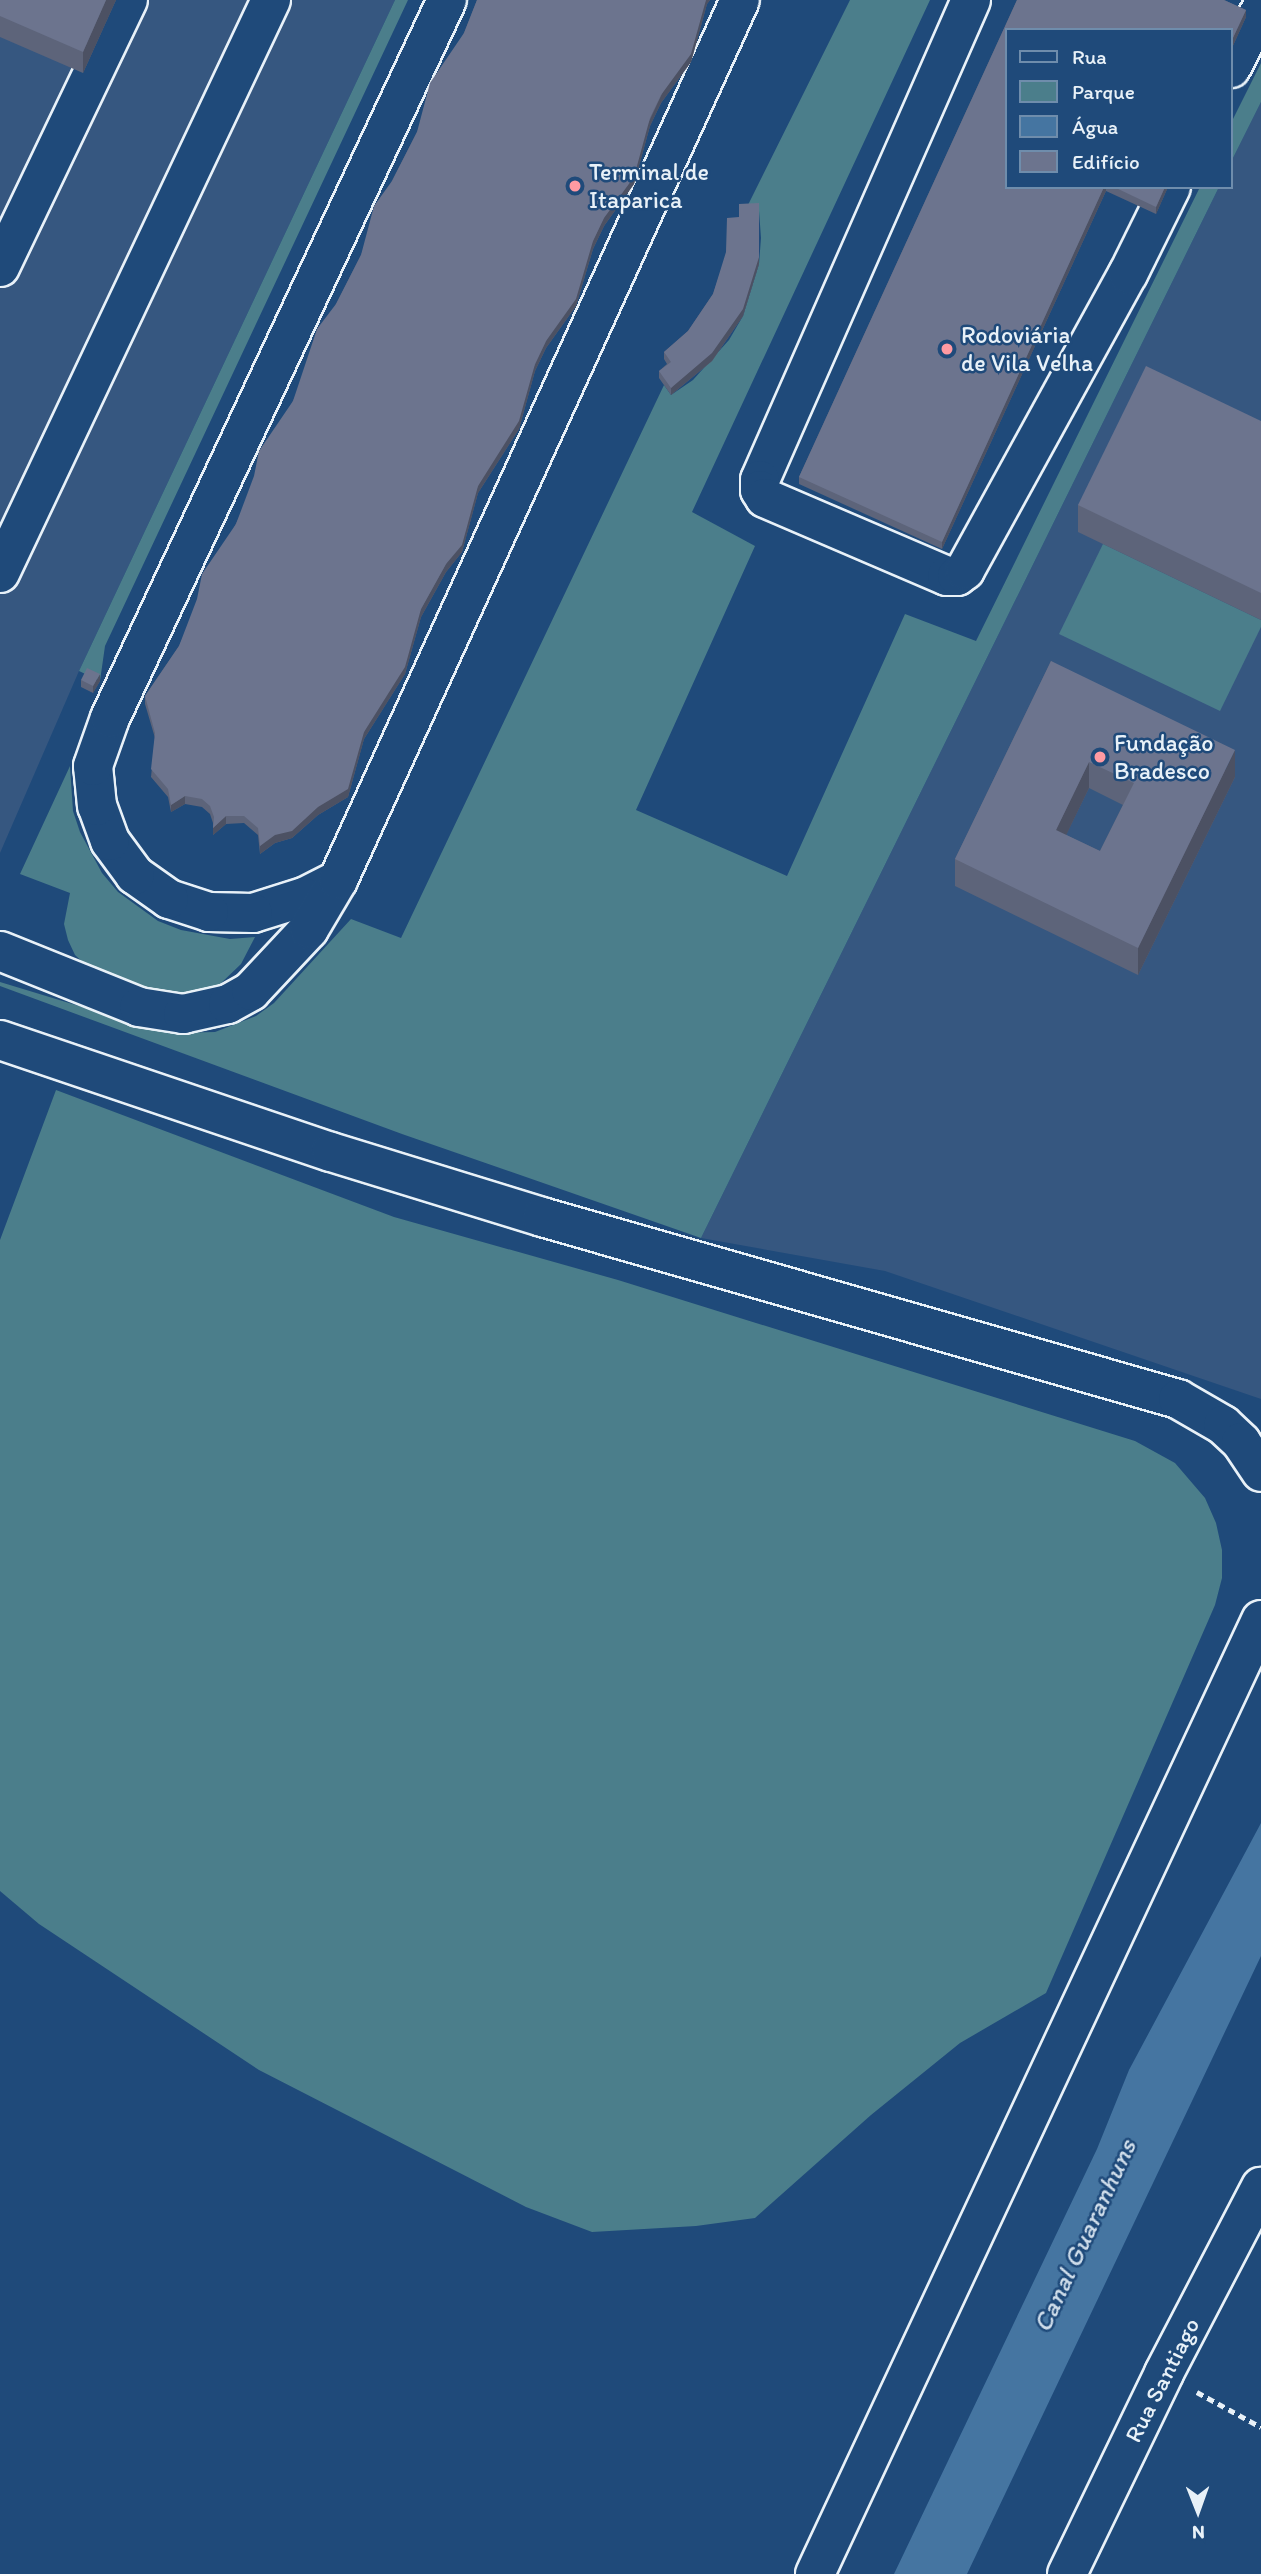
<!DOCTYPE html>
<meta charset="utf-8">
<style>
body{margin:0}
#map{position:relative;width:1261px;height:2574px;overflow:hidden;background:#1f4a7a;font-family:Itim,sans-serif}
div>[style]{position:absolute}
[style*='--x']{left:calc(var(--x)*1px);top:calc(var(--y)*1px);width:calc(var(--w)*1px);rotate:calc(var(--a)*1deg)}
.built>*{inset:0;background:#365780}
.green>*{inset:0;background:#4b7e8b}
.water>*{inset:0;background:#4575a1}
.path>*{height:4.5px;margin-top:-2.25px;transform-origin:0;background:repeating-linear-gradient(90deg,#e8f1f8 0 7px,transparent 0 12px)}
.roads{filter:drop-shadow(2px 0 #e8f1f8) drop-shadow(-2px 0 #e8f1f8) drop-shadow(0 2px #e8f1f8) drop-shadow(0 -2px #e8f1f8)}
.minor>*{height:38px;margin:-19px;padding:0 19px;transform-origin:19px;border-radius:19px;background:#1f4a7a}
.wall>*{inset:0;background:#5d647a}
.shaded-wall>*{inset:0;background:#4c5163}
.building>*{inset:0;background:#6c748e}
.dots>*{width:19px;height:19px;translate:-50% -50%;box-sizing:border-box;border:4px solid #1f4a7a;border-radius:50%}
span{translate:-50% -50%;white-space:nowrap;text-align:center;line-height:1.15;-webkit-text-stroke:5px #1f4a7a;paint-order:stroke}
.poi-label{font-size:24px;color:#e8f1f8}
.left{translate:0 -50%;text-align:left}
.street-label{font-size:24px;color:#e8f1f8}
.water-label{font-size:26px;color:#d0deeb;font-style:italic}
.legend{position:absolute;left:1005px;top:28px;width:228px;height:161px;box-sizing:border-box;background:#1f4a7a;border:2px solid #6f8dac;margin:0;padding:9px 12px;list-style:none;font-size:21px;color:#e8f1f8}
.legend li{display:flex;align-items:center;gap:14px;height:35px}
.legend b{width:35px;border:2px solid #6f8dac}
.north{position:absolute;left:1163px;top:2476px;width:70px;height:70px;-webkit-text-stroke:5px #1f4a7a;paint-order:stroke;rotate:179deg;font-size:19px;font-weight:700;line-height:28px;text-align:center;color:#e8f1f8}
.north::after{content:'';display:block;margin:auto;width:24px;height:32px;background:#e8f1f8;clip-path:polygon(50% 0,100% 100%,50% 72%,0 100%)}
</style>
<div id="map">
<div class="built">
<div style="clip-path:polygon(0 0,395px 0,79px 671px,0 853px)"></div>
<div style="clip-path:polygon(1261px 102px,1261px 1399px,885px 1271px,701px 1238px,1219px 187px,1231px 187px,1231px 162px)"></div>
</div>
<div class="green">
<div style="clip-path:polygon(395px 0,408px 0,105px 646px,100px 681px,79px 671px)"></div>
<div style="clip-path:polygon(850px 0,930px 0,692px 512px,755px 546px,636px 810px,787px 876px,905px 614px,976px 641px,1200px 187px,1219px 187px,701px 1238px,402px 1134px,0 986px,0 982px,168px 1033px,215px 1032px,256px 1016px,274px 1003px,351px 919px,401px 938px,664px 385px,671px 395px,693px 380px,729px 340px,743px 316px,759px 264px,761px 238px,759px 211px,745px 211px)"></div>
<div style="clip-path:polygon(1261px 63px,1261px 102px,1231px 162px,1231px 123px)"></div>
<div style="clip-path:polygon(1103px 544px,1261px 620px,1261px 627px,1220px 711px,1059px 634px)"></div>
<div style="clip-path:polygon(70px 766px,73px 811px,80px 832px,102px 873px,118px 892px,158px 921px,181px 930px,230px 939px,255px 937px,241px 964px,217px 987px,202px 994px,160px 998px,88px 967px,75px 955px,68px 940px,64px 924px,70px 893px,20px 874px)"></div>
<div style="clip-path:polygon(56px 1090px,394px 1217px,618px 1280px,1135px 1441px,1175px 1463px,1205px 1498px,1216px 1523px,1222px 1550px,1222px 1578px,1215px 1605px,1046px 1993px,960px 2043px,871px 2115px,755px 2218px,696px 2226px,592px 2232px,526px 2207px,259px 2070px,39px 1924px,0 1891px,0 1240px)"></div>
</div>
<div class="water">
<div style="clip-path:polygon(1261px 1823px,1261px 1956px,967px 2574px,894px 2574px,1097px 2149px,1129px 2070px)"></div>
</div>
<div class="path">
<div style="--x:1197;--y:2392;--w:73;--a:28.7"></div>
</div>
<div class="roads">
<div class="minor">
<div style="--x:971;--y:0;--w:524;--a:113.73"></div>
<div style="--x:760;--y:480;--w:10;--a:90"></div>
<div style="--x:760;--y:490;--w:9;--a:58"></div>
<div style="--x:765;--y:498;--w:198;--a:23.2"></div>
<div style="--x:947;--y:576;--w:10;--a:0"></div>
<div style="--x:957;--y:576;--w:10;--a:-37"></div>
<div style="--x:965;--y:570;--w:338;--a:-61.2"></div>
<div style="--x:1128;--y:274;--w:97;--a:-63.7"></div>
<div style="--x:1231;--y:68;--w:66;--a:-63"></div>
<div style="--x:0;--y:267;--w:296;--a:-64.4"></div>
<div style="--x:0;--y:573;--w:634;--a:-64.69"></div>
<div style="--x:338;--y:880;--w:38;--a:153"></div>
<div style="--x:304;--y:897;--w:53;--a:162.6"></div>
<div style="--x:253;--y:913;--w:44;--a:-178.7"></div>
<div style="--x:209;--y:912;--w:42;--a:-162"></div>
<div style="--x:169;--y:899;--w:42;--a:-144.8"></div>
<div style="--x:135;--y:875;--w:42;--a:-126.3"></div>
<div style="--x:110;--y:841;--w:37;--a:-110"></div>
<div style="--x:97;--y:806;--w:40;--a:-95.7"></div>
<div style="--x:93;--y:766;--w:51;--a:-70.5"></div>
<div style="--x:110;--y:718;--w:793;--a:-64.86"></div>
<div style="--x:0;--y:951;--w:150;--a:21.9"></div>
<div style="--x:139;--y:1007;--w:45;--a:9"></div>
<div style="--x:183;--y:1014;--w:46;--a:-12.5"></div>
<div style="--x:228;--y:1004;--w:26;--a:-29"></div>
<div style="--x:251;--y:991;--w:85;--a:-46.9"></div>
<div style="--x:309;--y:929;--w:57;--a:-59.4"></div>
<div style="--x:338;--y:880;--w:967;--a:-65.45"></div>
<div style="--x:0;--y:1040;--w:349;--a:18.7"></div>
<div style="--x:331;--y:1152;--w:221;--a:17.1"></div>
<div style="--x:542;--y:1217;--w:662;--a:15.97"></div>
<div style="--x:1178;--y:1399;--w:52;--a:30"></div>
<div style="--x:1223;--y:1425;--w:25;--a:43"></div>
<div style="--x:1241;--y:1442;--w:36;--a:56"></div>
<div style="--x:815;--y:2574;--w:1053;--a:-64.94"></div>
<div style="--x:1067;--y:2574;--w:223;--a:-64.2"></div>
<div style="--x:1164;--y:2373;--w:210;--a:-62.5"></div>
</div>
</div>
<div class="wall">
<div style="clip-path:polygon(0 0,116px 0,83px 73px,0 37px)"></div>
<div style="clip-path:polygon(477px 0,710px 0,707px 4px,691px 62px,661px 103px,650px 126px,634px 184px,604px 226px,593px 249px,576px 306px,546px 348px,535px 371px,519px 429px,478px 493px,462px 552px,446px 572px,421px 617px,405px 674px,364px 739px,348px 797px,318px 815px,292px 838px,275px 843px,260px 854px,258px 835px,244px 823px,226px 824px,213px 835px,213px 823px,210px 814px,202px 807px,185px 804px,171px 812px,168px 797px,151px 777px,155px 738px,145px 704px,145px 696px,179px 646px,293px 401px,336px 304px,361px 255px,392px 181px,417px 132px,464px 33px)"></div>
<div style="clip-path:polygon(1017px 0,1224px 0,1246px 10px,1246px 17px,1231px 50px,1231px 30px,1007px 30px,1007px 187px,1168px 187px,1156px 214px,1106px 191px,942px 549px,799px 484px,799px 477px)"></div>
<div style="clip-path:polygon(759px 203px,759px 264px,743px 316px,712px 361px,671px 395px,659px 378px,659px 371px,667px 364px,664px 359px,664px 352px,688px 331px,713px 294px,739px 217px)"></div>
<div style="clip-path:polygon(1261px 421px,1261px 620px,1078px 532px,1078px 505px)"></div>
<div style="clip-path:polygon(evenodd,1051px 661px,1235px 777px,1138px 975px,955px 886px,955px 859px,1051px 661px,1089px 788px,1123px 805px,1100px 851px,1066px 835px,1089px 788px)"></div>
<div style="clip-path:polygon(81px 680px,100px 681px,93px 693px,81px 687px)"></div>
</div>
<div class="shaded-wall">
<div style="clip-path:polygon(106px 0,116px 0,83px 73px,83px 52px)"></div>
<div style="clip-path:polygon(706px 0,710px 0,707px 4px,691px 62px,661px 103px,650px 126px,634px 184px,604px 226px,593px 249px,576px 306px,546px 348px,535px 371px,519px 429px,478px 493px,462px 552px,446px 572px,421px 617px,405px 674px,364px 739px,348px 797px,318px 815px,292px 838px,275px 843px,260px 854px,260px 846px,364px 732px,421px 609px,446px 564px,478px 486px)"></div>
<div style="clip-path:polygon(1246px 10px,1246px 17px,1231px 50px,1231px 42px)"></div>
<div style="clip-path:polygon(1104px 187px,1106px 187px,1106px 191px,942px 549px,942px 542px)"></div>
<div style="clip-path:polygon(1165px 187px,1168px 187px,1156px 214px,1156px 207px)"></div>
<div style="clip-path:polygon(759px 257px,759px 264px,743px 316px,712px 361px,671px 395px,671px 388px)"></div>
<div style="clip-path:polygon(100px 674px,100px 681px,93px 693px,93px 686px)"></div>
<div style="clip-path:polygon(1235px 750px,1235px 777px,1138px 975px,1138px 948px)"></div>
<div style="clip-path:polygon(1089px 762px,1089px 788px,1056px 856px,1056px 830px)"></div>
<div style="clip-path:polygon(185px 796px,185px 804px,171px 812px,171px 805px)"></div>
<div style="clip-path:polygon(226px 816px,226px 824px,213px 835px,213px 828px)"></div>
</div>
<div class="building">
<div style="clip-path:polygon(0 0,106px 0,83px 52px,0 16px)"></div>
<div style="clip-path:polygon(477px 0,706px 0,691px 54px,661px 95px,650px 118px,634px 177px,604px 218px,593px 241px,576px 299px,546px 341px,535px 364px,519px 421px,478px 486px,462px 545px,446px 564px,421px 609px,405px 667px,364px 732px,348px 789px,318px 807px,292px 831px,275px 835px,260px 846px,258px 828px,244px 816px,226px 816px,213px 828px,214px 817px,210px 806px,202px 799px,185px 796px,171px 805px,168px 789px,151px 769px,155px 733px,145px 696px,179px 646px,197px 599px,202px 574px,236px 524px,254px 476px,259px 451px,293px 401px,317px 329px,336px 304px,361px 255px,374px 206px,392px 181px,417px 132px,430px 83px,464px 33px)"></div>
<div style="clip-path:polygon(1017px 0,1224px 0,1246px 10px,1231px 42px,1231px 30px,1007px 30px,1007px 187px,1104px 187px,942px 542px,799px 477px)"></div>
<div style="clip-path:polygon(1114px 187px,1165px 187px,1156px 207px)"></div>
<div style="clip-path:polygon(759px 203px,759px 257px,743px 309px,712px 353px,671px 388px,659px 371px,671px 362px,664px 352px,688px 331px,713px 294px,726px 252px,727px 218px,739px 217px,739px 204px)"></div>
<div style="clip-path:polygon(1146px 366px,1261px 421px,1261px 593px,1078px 505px)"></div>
<div style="clip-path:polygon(evenodd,1051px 661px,1235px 750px,1138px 948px,955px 859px,1051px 661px,1089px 762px,1134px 783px,1100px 851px,1056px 830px,1089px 762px)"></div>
<div style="clip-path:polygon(87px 668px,100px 674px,93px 686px,81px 680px)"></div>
</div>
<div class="dots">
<div style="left:575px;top:186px;background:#ff9aa2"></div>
<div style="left:947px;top:349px;background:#ff9aa2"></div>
<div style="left:1100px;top:757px;background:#ff9aa2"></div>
</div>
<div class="poi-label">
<span class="left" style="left:589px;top:186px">Terminal de<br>Itaparica</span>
<span class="left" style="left:961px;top:349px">Rodoviária<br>de Vila Velha</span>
<span class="left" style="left:1114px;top:757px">Fundação<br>Bradesco</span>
</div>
<div class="street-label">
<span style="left:1162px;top:2380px;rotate:-63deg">Rua Santiago</span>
</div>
<div class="water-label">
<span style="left:1085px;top:2236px;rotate:-65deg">Canal Guaranhuns</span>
</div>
<ul class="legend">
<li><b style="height:9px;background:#1f4a7a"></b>Rua</li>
<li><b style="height:19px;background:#4b7e8b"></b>Parque</li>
<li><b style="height:19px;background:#4575a1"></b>Água</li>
<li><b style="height:19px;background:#6c748e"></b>Edifício</li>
</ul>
<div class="north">N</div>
</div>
